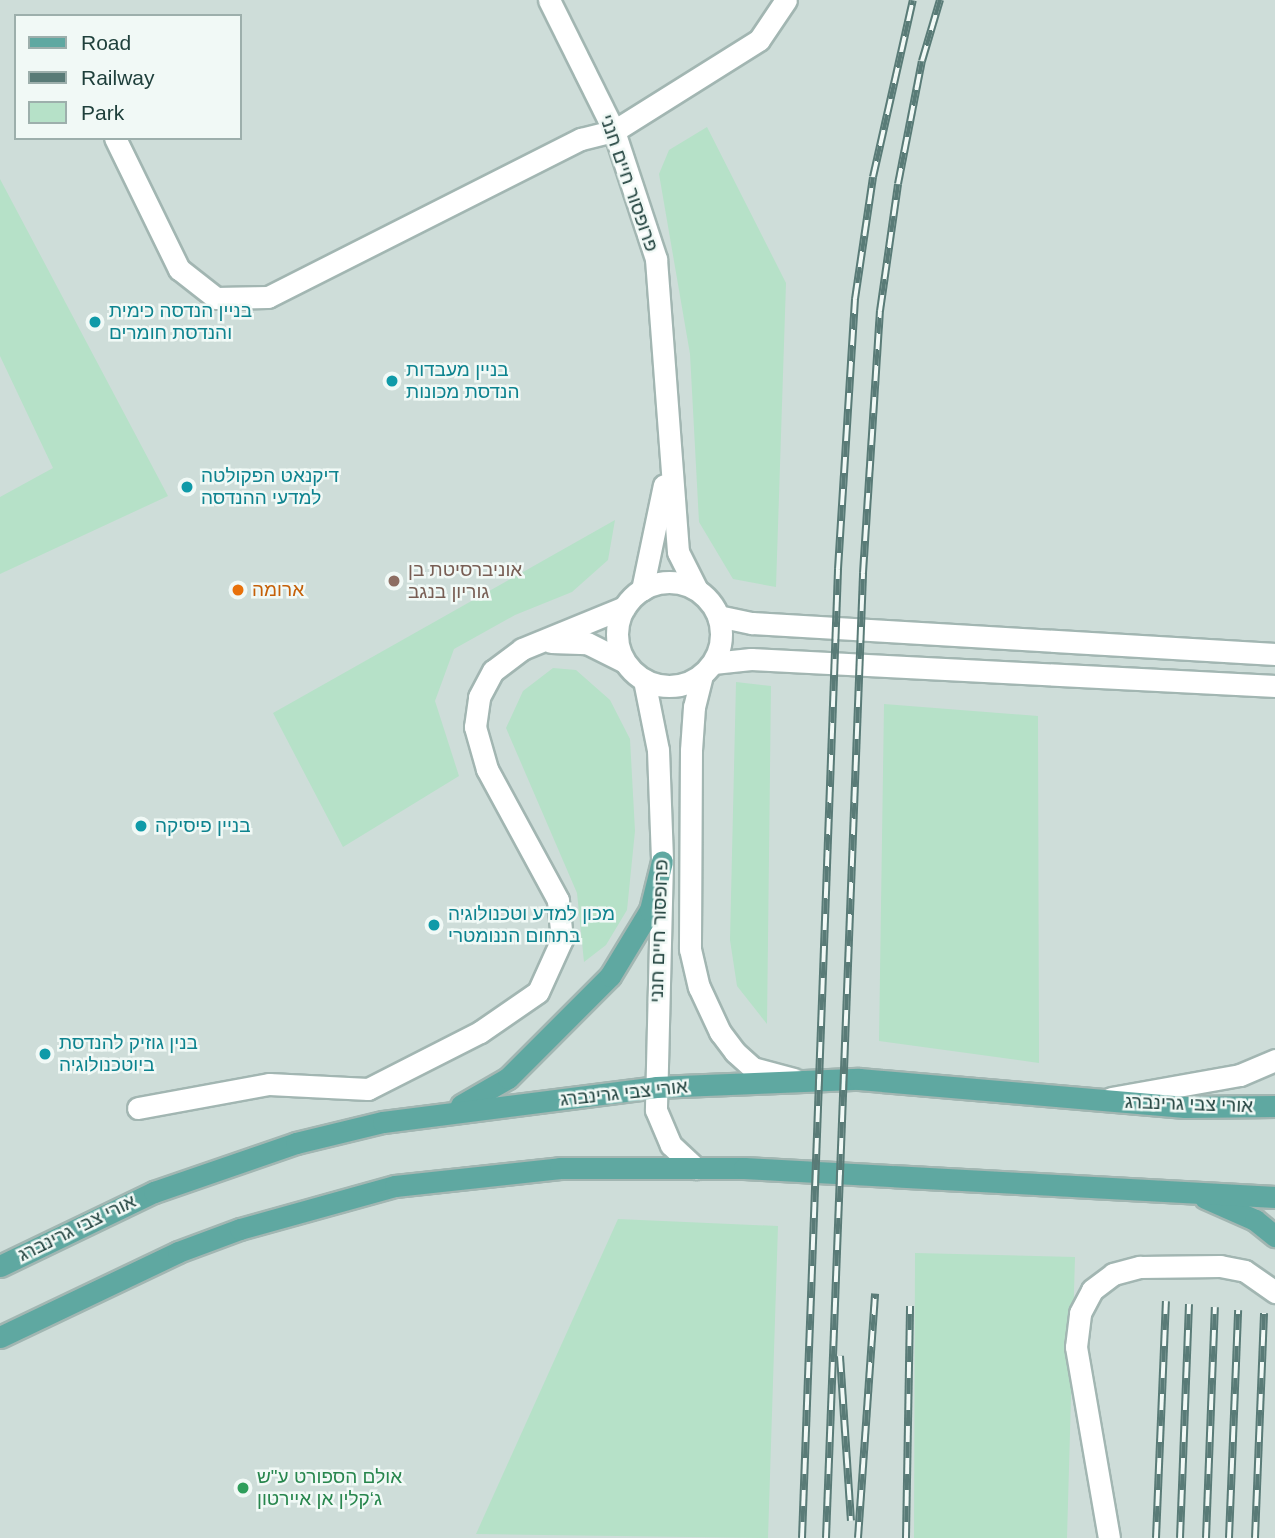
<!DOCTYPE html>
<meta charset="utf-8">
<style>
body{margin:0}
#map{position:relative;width:1275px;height:1538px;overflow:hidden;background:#e0ede9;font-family:Arial,Heebo,sans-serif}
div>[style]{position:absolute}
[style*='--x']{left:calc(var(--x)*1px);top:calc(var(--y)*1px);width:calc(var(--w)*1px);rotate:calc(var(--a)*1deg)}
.built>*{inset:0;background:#ceddd9}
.green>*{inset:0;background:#b6e1c8}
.roads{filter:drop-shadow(2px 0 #a2b6b2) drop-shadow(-2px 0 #a2b6b2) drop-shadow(0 2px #a2b6b2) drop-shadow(0 -2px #a2b6b2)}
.minor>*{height:21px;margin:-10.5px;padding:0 10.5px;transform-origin:10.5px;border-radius:10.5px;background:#fff}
.minor>.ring{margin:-10.5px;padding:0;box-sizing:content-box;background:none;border:21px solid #fff;border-radius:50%}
.major>*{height:21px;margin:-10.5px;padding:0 10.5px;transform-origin:10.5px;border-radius:10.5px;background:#5fa8a1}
.rail>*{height:8px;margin-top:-4px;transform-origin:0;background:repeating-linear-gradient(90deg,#f1f9f6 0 16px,#597b77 0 32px);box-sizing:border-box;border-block:2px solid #597b77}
.dots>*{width:19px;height:19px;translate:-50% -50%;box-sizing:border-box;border:4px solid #f1f9f6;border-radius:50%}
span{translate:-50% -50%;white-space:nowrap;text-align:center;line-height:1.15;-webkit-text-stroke:5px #f1f9f6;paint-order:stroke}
.street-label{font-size:19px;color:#1f403c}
.culture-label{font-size:19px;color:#0d838f}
.left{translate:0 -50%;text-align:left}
.education-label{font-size:19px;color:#785e54}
.food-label{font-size:19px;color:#c56008}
.leisure-label{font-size:19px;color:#27864d}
.legend{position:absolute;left:14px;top:14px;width:228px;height:126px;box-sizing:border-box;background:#f1f9f6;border:2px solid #9dafac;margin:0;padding:9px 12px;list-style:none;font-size:21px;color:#1f403c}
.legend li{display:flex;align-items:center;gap:14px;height:35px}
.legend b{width:35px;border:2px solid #9dafac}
</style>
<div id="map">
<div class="built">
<div style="clip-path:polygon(evenodd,0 0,1275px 0,1275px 1538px,0 1538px,0 0,16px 16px,240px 16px,240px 138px,16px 138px,16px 16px)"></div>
</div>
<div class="green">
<div style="clip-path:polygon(707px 127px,786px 283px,776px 587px,733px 579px,699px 522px,690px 354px,659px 174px,669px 150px)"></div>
<div style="clip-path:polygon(0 179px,168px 496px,0 574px,0 497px,53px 468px,0 356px)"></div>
<div style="clip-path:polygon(615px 520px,608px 560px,572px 592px,515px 615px,454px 649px,435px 701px,459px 776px,343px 847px,273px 713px)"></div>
<div style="clip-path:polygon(553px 668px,576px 670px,610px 700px,630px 739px,635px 831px,627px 910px,606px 945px,584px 962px,577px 893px,506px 728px,523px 691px)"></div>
<div style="clip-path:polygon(736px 682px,771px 686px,767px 1024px,737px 986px,730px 940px)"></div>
<div style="clip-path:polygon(884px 704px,1038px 716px,1039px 1063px,879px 1041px)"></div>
<div style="clip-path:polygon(618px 1219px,778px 1226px,768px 1538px,476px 1534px)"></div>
<div style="clip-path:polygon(915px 1253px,1075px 1257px,1067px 1538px,914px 1538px)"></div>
</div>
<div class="roads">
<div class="minor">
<div style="--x:549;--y:0;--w:146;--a:63.6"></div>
<div style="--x:614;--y:131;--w:135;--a:71.8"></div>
<div style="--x:656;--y:259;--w:294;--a:85.7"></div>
<div style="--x:678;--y:552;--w:42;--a:63.4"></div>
<div style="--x:115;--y:138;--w:146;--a:64"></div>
<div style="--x:179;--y:269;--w:47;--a:38.1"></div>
<div style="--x:216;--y:298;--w:52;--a:-1.1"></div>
<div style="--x:268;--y:297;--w:351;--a:-26.8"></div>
<div style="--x:581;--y:139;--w:34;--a:-14"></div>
<div style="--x:614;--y:131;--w:171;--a:-32.1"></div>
<div style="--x:759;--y:40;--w:48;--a:-56"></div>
<div class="ring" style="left:617px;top:582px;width:83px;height:83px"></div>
<div style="--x:642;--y:590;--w:107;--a:-78.2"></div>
<div style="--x:718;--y:616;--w:35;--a:12"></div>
<div style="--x:752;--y:623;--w:524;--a:3.39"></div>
<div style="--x:551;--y:642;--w:36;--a:2"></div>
<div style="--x:587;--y:643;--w:42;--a:26.6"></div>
<div style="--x:713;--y:663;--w:38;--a:-6"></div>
<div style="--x:751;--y:659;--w:525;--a:2.95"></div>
<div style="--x:702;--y:675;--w:33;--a:104"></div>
<div style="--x:694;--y:707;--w:43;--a:94"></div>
<div style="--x:691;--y:750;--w:199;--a:90.3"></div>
<div style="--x:690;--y:949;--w:39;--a:77"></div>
<div style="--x:699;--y:987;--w:50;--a:65"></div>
<div style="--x:720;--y:1032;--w:25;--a:53"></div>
<div style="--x:735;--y:1052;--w:24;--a:42"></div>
<div style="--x:753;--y:1068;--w:42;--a:15"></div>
<div style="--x:644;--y:680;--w:71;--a:78.7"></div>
<div style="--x:658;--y:750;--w:111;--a:87.9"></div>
<div style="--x:662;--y:861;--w:249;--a:91.4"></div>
<div style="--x:656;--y:1110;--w:38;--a:67"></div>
<div style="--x:671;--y:1145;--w:34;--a:43"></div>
<div style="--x:1111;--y:1098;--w:131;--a:-10.1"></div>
<div style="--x:1240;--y:1075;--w:38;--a:-23"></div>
<div style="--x:138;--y:1108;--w:133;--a:-10.4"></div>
<div style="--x:269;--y:1084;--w:99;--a:2.9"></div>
<div style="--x:368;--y:1089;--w:126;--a:-27"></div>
<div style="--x:480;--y:1032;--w:70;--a:-34.6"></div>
<div style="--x:538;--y:992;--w:58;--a:-65.6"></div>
<div style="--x:562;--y:939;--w:39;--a:-96"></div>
<div style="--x:558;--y:900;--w:149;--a:-118.5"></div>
<div style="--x:487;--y:769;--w:44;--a:-105.9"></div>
<div style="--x:475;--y:727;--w:30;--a:-82"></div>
<div style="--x:479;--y:697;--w:30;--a:-62"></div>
<div style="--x:493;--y:671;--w:36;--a:-37"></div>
<div style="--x:522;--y:649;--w:111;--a:-22.2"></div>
<div style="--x:1109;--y:1538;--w:194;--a:-99.8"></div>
<div style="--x:1076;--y:1347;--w:34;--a:-83"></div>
<div style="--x:1080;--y:1313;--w:26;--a:-62"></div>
<div style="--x:1092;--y:1290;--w:26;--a:-37"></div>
<div style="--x:1113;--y:1274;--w:28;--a:-15"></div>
<div style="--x:1140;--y:1267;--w:80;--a:-0.7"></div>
<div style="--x:1220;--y:1266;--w:25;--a:11"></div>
<div style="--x:1245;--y:1271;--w:37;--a:35"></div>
</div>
<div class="major">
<div style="--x:461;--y:1105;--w:54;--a:-29.9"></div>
<div style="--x:508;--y:1078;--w:144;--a:-45"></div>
<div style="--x:610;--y:976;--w:77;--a:-58.8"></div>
<div style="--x:650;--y:910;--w:50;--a:-76.2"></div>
<div style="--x:1205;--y:1198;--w:55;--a:23.7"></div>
<div style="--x:1255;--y:1220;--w:26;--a:39"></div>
<div style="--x:0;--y:1266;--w:171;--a:-25.7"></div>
<div style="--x:154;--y:1192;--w:150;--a:-19"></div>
<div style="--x:296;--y:1143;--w:89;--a:-13.6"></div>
<div style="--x:383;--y:1122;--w:275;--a:-7.3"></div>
<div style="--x:656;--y:1087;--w:203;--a:-2.3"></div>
<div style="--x:859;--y:1079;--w:327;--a:4.9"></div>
<div style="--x:1185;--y:1107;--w:90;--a:-0.6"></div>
<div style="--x:0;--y:1337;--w:197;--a:-25.5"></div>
<div style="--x:178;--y:1252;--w:66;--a:-20.4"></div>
<div style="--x:240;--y:1229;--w:161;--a:-15.5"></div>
<div style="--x:395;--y:1186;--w:166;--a:-6.2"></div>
<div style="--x:560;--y:1168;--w:184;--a:0"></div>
<div style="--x:744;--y:1168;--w:532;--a:3.13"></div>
</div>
</div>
<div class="rail">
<div style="--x:840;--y:1356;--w:165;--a:86.2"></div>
<div style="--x:802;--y:1538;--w:970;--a:-87.87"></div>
<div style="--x:838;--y:569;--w:271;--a:-86.4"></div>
<div style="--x:855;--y:299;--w:123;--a:-81.6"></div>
<div style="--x:873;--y:177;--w:181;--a:-77.3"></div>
<div style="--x:826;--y:1538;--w:966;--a:-87.8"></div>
<div style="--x:863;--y:573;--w:263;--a:-86.3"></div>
<div style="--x:880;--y:311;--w:128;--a:-81.9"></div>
<div style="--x:898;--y:184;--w:125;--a:-79"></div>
<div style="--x:922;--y:61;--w:64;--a:-73.6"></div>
<div style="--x:858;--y:1538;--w:245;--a:-86"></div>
<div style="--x:906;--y:1538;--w:232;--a:-89"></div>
<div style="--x:1156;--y:1538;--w:237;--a:-87.6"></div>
<div style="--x:1180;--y:1538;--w:234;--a:-87.8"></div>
<div style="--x:1206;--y:1538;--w:231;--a:-87.8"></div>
<div style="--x:1229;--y:1538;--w:228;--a:-87.7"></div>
<div style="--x:1255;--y:1538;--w:225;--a:-87.7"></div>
</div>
<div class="dots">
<div style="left:95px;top:322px;background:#0f9aa8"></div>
<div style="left:392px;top:381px;background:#0f9aa8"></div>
<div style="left:187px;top:487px;background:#0f9aa8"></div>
<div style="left:394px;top:581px;background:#8d6e63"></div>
<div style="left:238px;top:590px;background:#e8710a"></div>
<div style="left:141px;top:826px;background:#0f9aa8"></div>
<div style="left:434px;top:925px;background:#0f9aa8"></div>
<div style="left:45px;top:1054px;background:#0f9aa8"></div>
<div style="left:243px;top:1488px;background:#2e9e5b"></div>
</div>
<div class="street-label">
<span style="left:629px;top:183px;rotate:71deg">פרופסור חיים חנני</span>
<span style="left:659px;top:931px;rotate:-88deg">פרופסור חיים חנני</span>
<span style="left:624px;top:1093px;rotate:-6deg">אורי צבי גרינברג</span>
<span style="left:1189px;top:1104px;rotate:2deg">אורי צבי גרינברג</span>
<span style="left:77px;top:1228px;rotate:-26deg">אורי צבי גרינברג</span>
</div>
<div class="culture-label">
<span class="left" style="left:109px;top:322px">בניין הנדסה כימית<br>והנדסת חומרים</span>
<span class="left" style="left:406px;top:381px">בניין מעבדות<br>הנדסת מכונות</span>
<span class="left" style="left:201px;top:487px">דיקנאט הפקולטה<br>למדעי ההנדסה</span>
<span class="left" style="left:155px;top:826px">בניין פיסיקה</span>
<span class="left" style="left:448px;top:925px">מכון למדע וטכנולוגיה<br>בתחום הננומטרי</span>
<span class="left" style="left:59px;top:1054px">בנין גוזיק להנדסת<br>ביוטכנולוגיה</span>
</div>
<div class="education-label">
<span class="left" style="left:408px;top:581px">אוניברסיטת בן<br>גוריון בנגב</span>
</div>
<div class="food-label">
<span class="left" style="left:252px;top:590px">ארומה</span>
</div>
<div class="leisure-label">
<span class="left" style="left:257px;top:1488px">אולם הספורט ע"ש<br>ג‘קלין אן איירטון</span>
</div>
<ul class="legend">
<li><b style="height:9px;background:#5fa8a1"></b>Road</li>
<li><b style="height:9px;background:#597b77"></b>Railway</li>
<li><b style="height:19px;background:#b6e1c8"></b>Park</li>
</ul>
</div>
